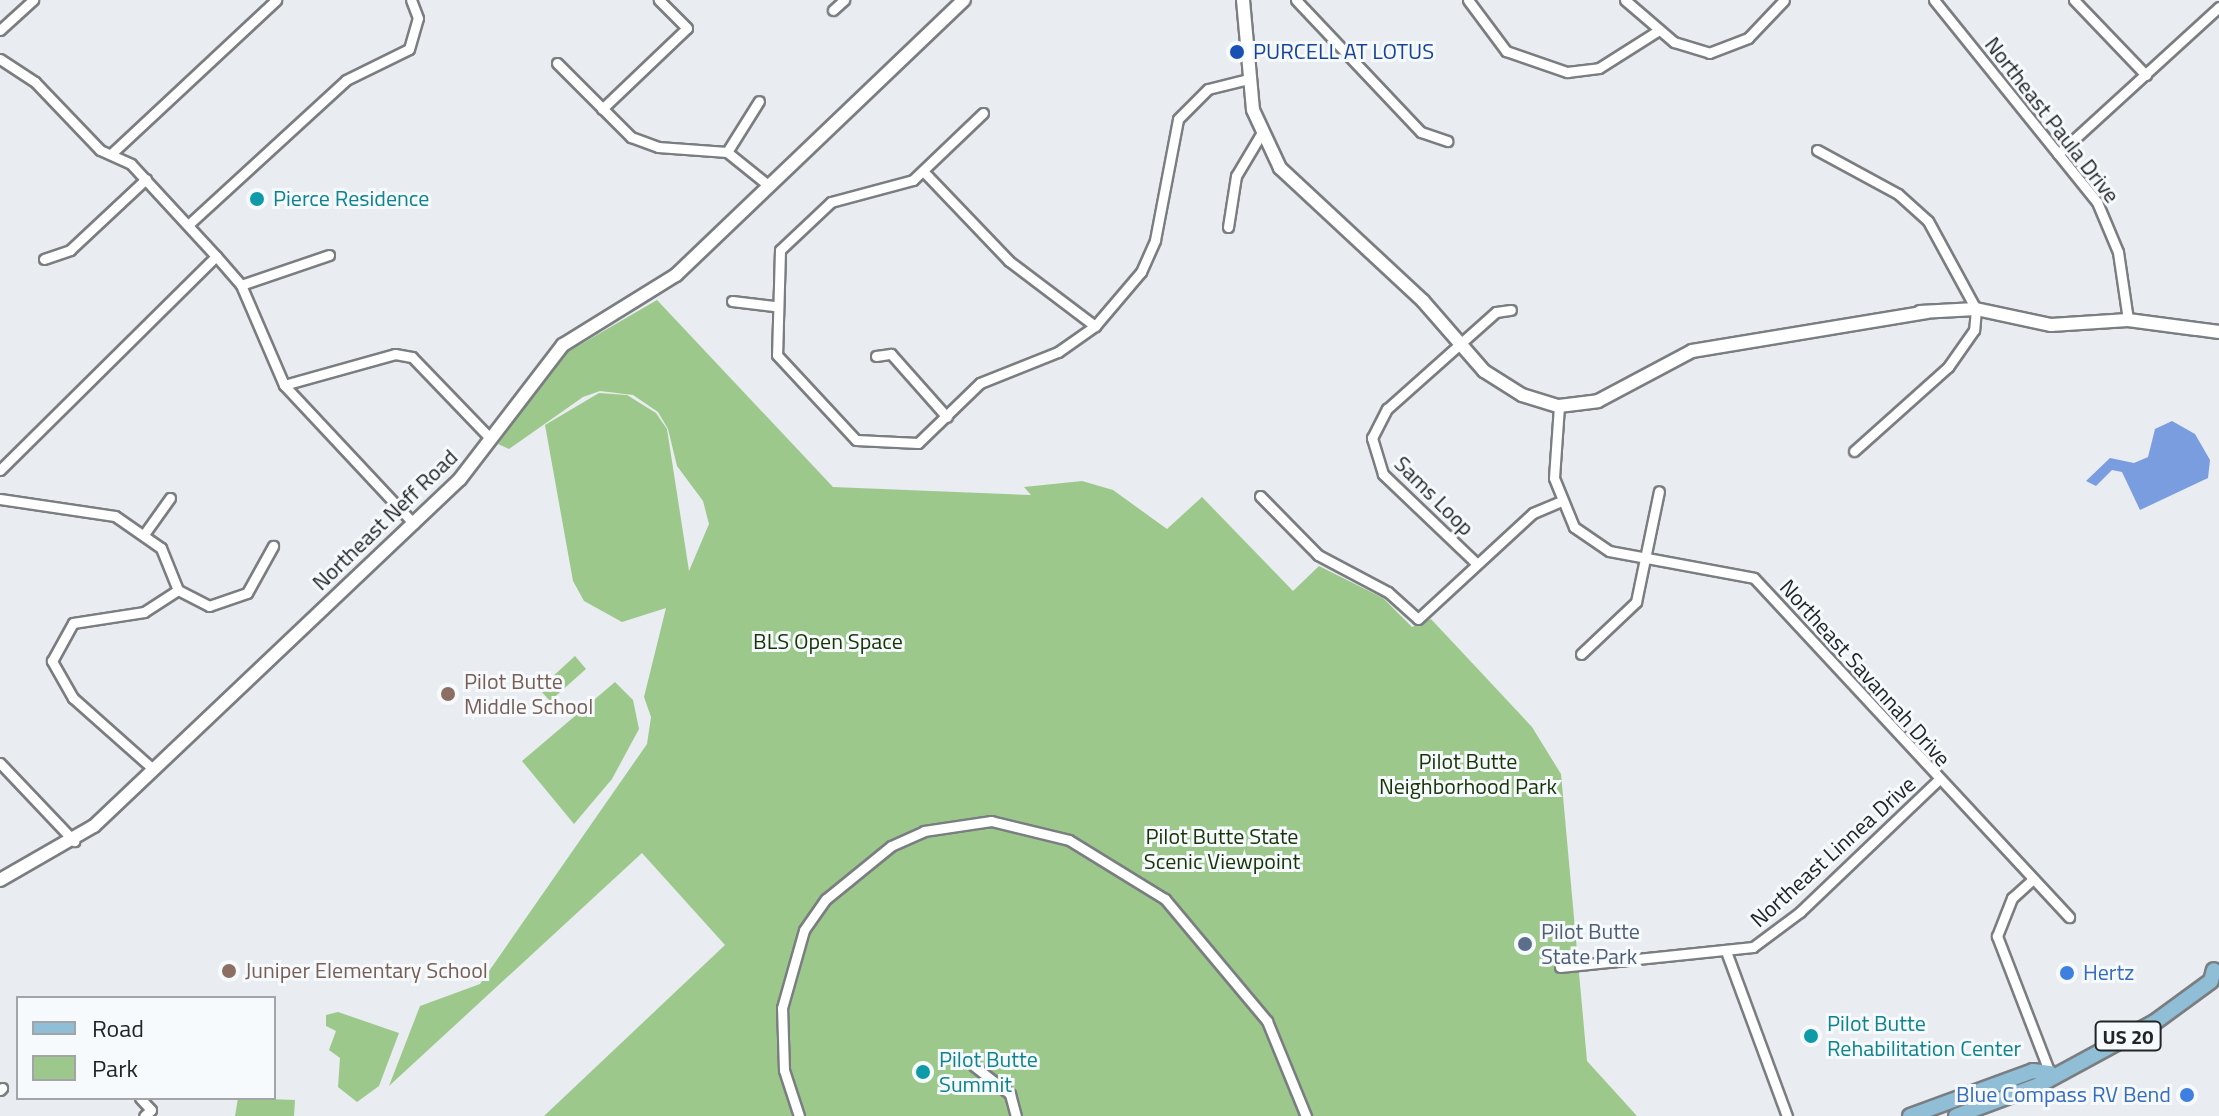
<!DOCTYPE html>
<style>
body{margin:0}
#map{position:relative;width:2219px;height:1116px;overflow:hidden;background:#e9ecf0;font-family:"Titillium Web",sans-serif}
div>[style]{position:absolute}
[style*='--x']{left:calc(var(--x)*1px);top:calc(var(--y)*1px);width:calc(var(--w)*1px);rotate:calc(var(--a)*1deg)}
.green>*{inset:0;background:#9cc98b}
.water>*{inset:0;background:#799ddf}
.roads{filter:drop-shadow(2px 0 #7b7e81) drop-shadow(-2px 0 #7b7e81) drop-shadow(0 2px #7b7e81) drop-shadow(0 -2px #7b7e81)}
.street>*{height:9px;margin:-4.5px;padding:0 4.5px;transform-origin:4.5px;border-radius:4.5px;background:#fff}
.secondary>*{height:12px;margin:-6px;padding:0 6px;transform-origin:6px;border-radius:6px;background:#fff}
.primary>*{height:14px;margin:-7px;padding:0 7px;transform-origin:7px;border-radius:7px;background:#8fbed6}
.dots>*{width:22px;height:22px;translate:-50% -50%;box-sizing:border-box;border:4px solid #f6fafd;border-radius:50%}
span{translate:-50% -50%;white-space:nowrap;text-align:center;line-height:1.15;-webkit-text-stroke:6px #f6fafd;paint-order:stroke}
.shield-label span{padding:2px 6px;background:#f6fafd;border:2px solid;border-radius:6px;-webkit-text-stroke-width:0}
.shield-label{font-size:20px;color:#232425;font-weight:700}
.transit-label{font-size:22px;color:#164399}
.left{translate:0 -50%;text-align:left}
.street-label{font-size:22px;color:#232425}
.culture-label{font-size:22px;color:#0d838f}
.park-label{font-size:22px;color:#163505}
.education-label{font-size:22px;color:#785e54}
.service-label{font-size:22px;color:#4e5e75}
.shop-label{font-size:22px;color:#366cbe}
.right{translate:-100% -50%;text-align:right}
.legend{position:absolute;left:16px;top:996px;width:260px;height:104px;box-sizing:border-box;background:#f6fafd;border:2px solid #a2a4a7;margin:0;padding:10px 14px;list-style:none;font-size:24px;color:#232425}
.legend li{display:flex;align-items:center;gap:16px;height:40px}
.legend b{width:40px;border:2px solid #a2a4a7}
</style>
<div id="map">
<div class="green">
<div style="clip-path:polygon(657px 300px,833px 487px,1031px 495px,1024px 487px,1082px 481px,1113px 490px,1167px 529px,1202px 497px,1293px 591px,1319px 566px,1383px 598px,1412px 627px,1431px 619px,1532px 727px,1561px 774px,1587px 1061px,1637px 1116px,544px 1116px,725px 945px,642px 853px,389px 1086px,420px 1006px,480px 984px,647px 744px,651px 717px,644px 697px,666px 608px,622px 622px,584px 601px,573px 581px,545px 425px,599px 393px,627px 395px,656px 413px,667px 429px,689px 571px,709px 524px,703px 501px,677px 466px,668px 429px,658px 412px,633px 395px,600px 391px,583px 397px,509px 449px,498px 444px,564px 354px)"></div>
<div style="clip-path:polygon(575px 656px,586px 669px,550px 701px,539px 689px)"></div>
<div style="clip-path:polygon(615px 682px,633px 700px,639px 729px,612px 779px,574px 824px,522px 761px)"></div>
<div style="clip-path:polygon(338px 1012px,399px 1033px,379px 1086px,357px 1102px,338px 1087px,340px 1058px,329px 1050px,336px 1031px,326px 1026px,326px 1015px)"></div>
<div style="clip-path:polygon(238px 1098px,295px 1100px,294px 1116px,235px 1116px)"></div>
</div>
<div class="water">
<div style="clip-path:polygon(2172px 421px,2195px 434px,2210px 460px,2208px 478px,2140px 510px,2122px 472px,2112px 470px,2096px 486px,2086px 481px,2110px 458px,2134px 463px,2148px 457px,2155px 429px)"></div>
</div>
<div class="roads">
<div class="street">
<div style="--x:1296;--y:0;--w:182;--a:46.6"></div>
<div style="--x:1421;--y:132;--w:28;--a:19"></div>
<div style="--x:1468;--y:0;--w:64;--a:53.3"></div>
<div style="--x:1506;--y:51;--w:65;--a:19"></div>
<div style="--x:1567;--y:72;--w:32;--a:-7"></div>
<div style="--x:1599;--y:68;--w:71;--a:-32.3"></div>
<div style="--x:1625;--y:0;--w:65;--a:40.6"></div>
<div style="--x:1674;--y:42;--w:37;--a:17"></div>
<div style="--x:1709;--y:53;--w:42;--a:-21"></div>
<div style="--x:1748;--y:38;--w:52;--a:-46.5"></div>
<div style="--x:1934;--y:0;--w:260;--a:51.1"></div>
<div style="--x:2097;--y:202;--w:54;--a:67.2"></div>
<div style="--x:2118;--y:252;--w:69;--a:81.6"></div>
<div style="--x:2074;--y:0;--w:104;--a:46.2"></div>
<div style="--x:833;--y:10;--w:15;--a:-42"></div>
<div style="--x:0;--y:30;--w:45;--a:-42.3"></div>
<div style="--x:0;--y:59;--w:42;--a:33.3"></div>
<div style="--x:35;--y:82;--w:94;--a:46.3"></div>
<div style="--x:100;--y:150;--w:34;--a:24"></div>
<div style="--x:131;--y:164;--w:125;--a:47.3"></div>
<div style="--x:216;--y:256;--w:38;--a:49"></div>
<div style="--x:241;--y:285;--w:109;--a:66.7"></div>
<div style="--x:284;--y:385;--w:190;--a:46.9"></div>
<div style="--x:557;--y:63;--w:105;--a:45"></div>
<div style="--x:631;--y:137;--w:29;--a:20"></div>
<div style="--x:658;--y:147;--w:69;--a:4.1"></div>
<div style="--x:727;--y:152;--w:53;--a:38.8"></div>
<div style="--x:602;--y:109;--w:117;--a:-43.6"></div>
<div style="--x:687;--y:28;--w:40;--a:-135"></div>
<div style="--x:983;--y:113;--w:97;--a:136.3"></div>
<div style="--x:913;--y:180;--w:85;--a:165"></div>
<div style="--x:831;--y:202;--w:70;--a:136.7"></div>
<div style="--x:780;--y:250;--w:105;--a:91.6"></div>
<div style="--x:777;--y:355;--w:116;--a:47.1"></div>
<div style="--x:856;--y:440;--w:62;--a:2.8"></div>
<div style="--x:918;--y:443;--w:86;--a:-44.1"></div>
<div style="--x:980;--y:383;--w:84;--a:-21.7"></div>
<div style="--x:1058;--y:352;--w:45;--a:-35.1"></div>
<div style="--x:1095;--y:326;--w:71;--a:-49.6"></div>
<div style="--x:1141;--y:272;--w:35;--a:-66"></div>
<div style="--x:1155;--y:240;--w:123;--a:-79.2"></div>
<div style="--x:1178;--y:119;--w:42;--a:-45"></div>
<div style="--x:1208;--y:89;--w:41;--a:-14"></div>
<div style="--x:1817;--y:150;--w:92;--a:28.5"></div>
<div style="--x:1898;--y:194;--w:40;--a:42"></div>
<div style="--x:1928;--y:221;--w:100;--a:61.4"></div>
<div style="--x:1976;--y:309;--w:21;--a:95"></div>
<div style="--x:1974;--y:330;--w:45;--a:125.1"></div>
<div style="--x:1948;--y:367;--w:126;--a:138.2"></div>
<div style="--x:727;--y:152;--w:60;--a:-57.9"></div>
<div style="--x:111;--y:154;--w:226;--a:-43"></div>
<div style="--x:2058;--y:154;--w:218;--a:-42.4"></div>
<div style="--x:924;--y:172;--w:123;--a:46.3"></div>
<div style="--x:1009;--y:261;--w:108;--a:37.1"></div>
<div style="--x:188;--y:225;--w:214;--a:-42.5"></div>
<div style="--x:346;--y:80;--w:70;--a:-26.2"></div>
<div style="--x:409;--y:49;--w:32;--a:-74"></div>
<div style="--x:418;--y:18;--w:19;--a:-111"></div>
<div style="--x:1228;--y:227;--w:52;--a:-81.1"></div>
<div style="--x:1236;--y:176;--w:49;--a:-59.2"></div>
<div style="--x:44;--y:259;--w:28;--a:-19"></div>
<div style="--x:70;--y:250;--w:104;--a:-43.1"></div>
<div style="--x:241;--y:285;--w:93;--a:-18.8"></div>
<div style="--x:732;--y:301;--w:42;--a:6.8"></div>
<div style="--x:876;--y:356;--w:15;--a:-8"></div>
<div style="--x:891;--y:354;--w:84;--a:48.4"></div>
<div style="--x:284;--y:385;--w:115;--a:-15.6"></div>
<div style="--x:395;--y:354;--w:17;--a:10"></div>
<div style="--x:412;--y:357;--w:114;--a:46.1"></div>
<div style="--x:1559;--y:406;--w:72;--a:94"></div>
<div style="--x:1554;--y:478;--w:53;--a:67.8"></div>
<div style="--x:1574;--y:527;--w:42;--a:34.4"></div>
<div style="--x:1609;--y:551;--w:147;--a:10.5"></div>
<div style="--x:1754;--y:578;--w:463;--a:47.1"></div>
<div style="--x:0;--y:470;--w:304;--a:-44.7"></div>
<div style="--x:1260;--y:496;--w:83;--a:45.5"></div>
<div style="--x:1318;--y:555;--w:79;--a:27.9"></div>
<div style="--x:1388;--y:592;--w:40;--a:42"></div>
<div style="--x:1418;--y:619;--w:156;--a:-42.7"></div>
<div style="--x:1533;--y:513;--w:28;--a:-23"></div>
<div style="--x:0;--y:499;--w:116;--a:8.4"></div>
<div style="--x:115;--y:516;--w:56;--a:34.8"></div>
<div style="--x:161;--y:548;--w:45;--a:68"></div>
<div style="--x:178;--y:590;--w:35;--a:27"></div>
<div style="--x:209;--y:606;--w:40;--a:-18.9"></div>
<div style="--x:247;--y:593;--w:54;--a:-61"></div>
<div style="--x:145;--y:533;--w:43;--a:-54.5"></div>
<div style="--x:1476;--y:563;--w:129;--a:-136.3"></div>
<div style="--x:1383;--y:474;--w:38;--a:-107"></div>
<div style="--x:1372;--y:438;--w:33;--a:-63"></div>
<div style="--x:1387;--y:409;--w:146;--a:-41.7"></div>
<div style="--x:1496;--y:312;--w:15;--a:-8"></div>
<div style="--x:1581;--y:654;--w:76;--a:-43.4"></div>
<div style="--x:1636;--y:602;--w:113;--a:-78.3"></div>
<div style="--x:0;--y:763;--w:108;--a:46.5"></div>
<div style="--x:153;--y:769;--w:107;--a:-138.4"></div>
<div style="--x:73;--y:698;--w:43;--a:-119.6"></div>
<div style="--x:52;--y:661;--w:43;--a:-61.1"></div>
<div style="--x:73;--y:623;--w:72;--a:-8.8"></div>
<div style="--x:144;--y:612;--w:40;--a:-32.9"></div>
<div style="--x:2032;--y:880;--w:27;--a:138"></div>
<div style="--x:2012;--y:898;--w:41;--a:111.5"></div>
<div style="--x:1997;--y:936;--w:147;--a:68.9"></div>
<div style="--x:1727;--y:954;--w:173;--a:69.7"></div>
<div style="--x:1560;--y:967;--w:194;--a:-5.9"></div>
<div style="--x:1753;--y:947;--w:59;--a:-36.7"></div>
<div style="--x:1800;--y:912;--w:191;--a:-43.7"></div>
<div style="--x:974;--y:1066;--w:46;--a:37.9"></div>
<div style="--x:1010;--y:1094;--w:23;--a:75"></div>
<div style="--x:0;--y:1090;--w:3;--a:-45"></div>
<div style="--x:140;--y:1098;--w:16;--a:47"></div>
<div style="--x:151;--y:1110;--w:9;--a:139"></div>
<div style="--x:799;--y:1116;--w:48;--a:-108.1"></div>
<div style="--x:784;--y:1070;--w:62;--a:-91.8"></div>
<div style="--x:782;--y:1008;--w:81;--a:-74.2"></div>
<div style="--x:804;--y:930;--w:38;--a:-55"></div>
<div style="--x:826;--y:899;--w:84;--a:-39.2"></div>
<div style="--x:891;--y:846;--w:36;--a:-24"></div>
<div style="--x:924;--y:831;--w:68;--a:-8.5"></div>
<div style="--x:991;--y:821;--w:80;--a:13.7"></div>
<div style="--x:1069;--y:840;--w:113;--a:31.6"></div>
<div style="--x:1165;--y:899;--w:159;--a:50.1"></div>
<div style="--x:1267;--y:1021;--w:103;--a:67.7"></div>
</div>
<div class="secondary">
<div style="--x:1243;--y:0;--w:110;--a:84.8"></div>
<div style="--x:1253;--y:110;--w:64;--a:65"></div>
<div style="--x:1280;--y:168;--w:195;--a:42.9"></div>
<div style="--x:1423;--y:301;--w:93;--a:48.9"></div>
<div style="--x:1484;--y:371;--w:45;--a:32.3"></div>
<div style="--x:1522;--y:395;--w:39;--a:17"></div>
<div style="--x:1559;--y:406;--w:39;--a:-7"></div>
<div style="--x:1598;--y:401;--w:106;--a:-28"></div>
<div style="--x:1692;--y:351;--w:238;--a:-9.4"></div>
<div style="--x:1920;--y:312;--w:56;--a:-3.1"></div>
<div style="--x:1976;--y:309;--w:77;--a:12"></div>
<div style="--x:2051;--y:325;--w:77;--a:-3.7"></div>
<div style="--x:2128;--y:320;--w:92;--a:7.5"></div>
<div style="--x:0;--y:880;--w:108;--a:-29.9"></div>
<div style="--x:94;--y:826;--w:504;--a:-43.47"></div>
<div style="--x:460;--y:479;--w:169;--a:-52.5"></div>
<div style="--x:563;--y:345;--w:133;--a:-31.8"></div>
<div style="--x:676;--y:275;--w:398;--a:-43.7"></div>
</div>
<div class="primary">
<div style="--x:1910;--y:1116;--w:131;--a:-20.1"></div>
<div style="--x:2033;--y:1071;--w:17;--a:7"></div>
<div style="--x:1956;--y:1116;--w:89;--a:-20.5"></div>
<div style="--x:2039;--y:1085;--w:132;--a:-28.5"></div>
<div style="--x:2155;--y:1022;--w:69;--a:-36.2"></div>
<div style="--x:2211;--y:981;--w:11;--a:-75"></div>
</div>
</div>
<div class="dots">
<div style="left:1237px;top:52px;background:#1a4fb4"></div>
<div style="left:257px;top:199px;background:#0f9aa8"></div>
<div style="left:448px;top:694px;background:#8d6e63"></div>
<div style="left:1525px;top:944px;background:#5c6f8a"></div>
<div style="left:229px;top:971px;background:#8d6e63"></div>
<div style="left:2067px;top:973px;background:#3f7fe0"></div>
<div style="left:1811px;top:1036px;background:#0f9aa8"></div>
<div style="left:923px;top:1072px;background:#0f9aa8"></div>
<div style="left:2187px;top:1095px;background:#3f7fe0"></div>
</div>
<div class="shield-label">
<span style="left:2128px;top:1036px">US 20</span>
</div>
<div class="transit-label">
<span class="left" style="left:1253px;top:52px">PURCELL AT LOTUS</span>
</div>
<div class="street-label">
<span style="left:2052px;top:120px;rotate:52deg">Northeast Paula Drive</span>
<span style="left:1434px;top:496px;rotate:45deg">Sams Loop</span>
<span style="left:385px;top:520px;rotate:-44deg">Northeast Neff Road</span>
<span style="left:1865px;top:673px;rotate:48deg">Northeast Savannah Drive</span>
<span style="left:1833px;top:852px;rotate:-42deg">Northeast Linnea Drive</span>
</div>
<div class="culture-label">
<span class="left" style="left:273px;top:199px">Pierce Residence</span>
<span class="left" style="left:1827px;top:1036px">Pilot Butte<br>Rehabilitation Center</span>
<span class="left" style="left:939px;top:1072px">Pilot Butte<br>Summit</span>
</div>
<div class="park-label">
<span style="left:828px;top:642px">BLS Open Space</span>
<span style="left:1468px;top:774px">Pilot Butte<br>Neighborhood Park</span>
<span style="left:1222px;top:849px">Pilot Butte State<br>Scenic Viewpoint</span>
</div>
<div class="education-label">
<span class="left" style="left:464px;top:694px">Pilot Butte<br>Middle School</span>
<span class="left" style="left:245px;top:971px">Juniper Elementary School</span>
</div>
<div class="service-label">
<span class="left" style="left:1541px;top:944px">Pilot Butte<br>State Park</span>
</div>
<div class="shop-label">
<span class="left" style="left:2083px;top:973px">Hertz</span>
<span class="right" style="left:2171px;top:1095px">Blue Compass RV Bend</span>
</div>
<ul class="legend">
<li><b style="height:10px;background:#8fbed6"></b>Road</li>
<li><b style="height:22px;background:#9cc98b"></b>Park</li>
</ul>
</div>
